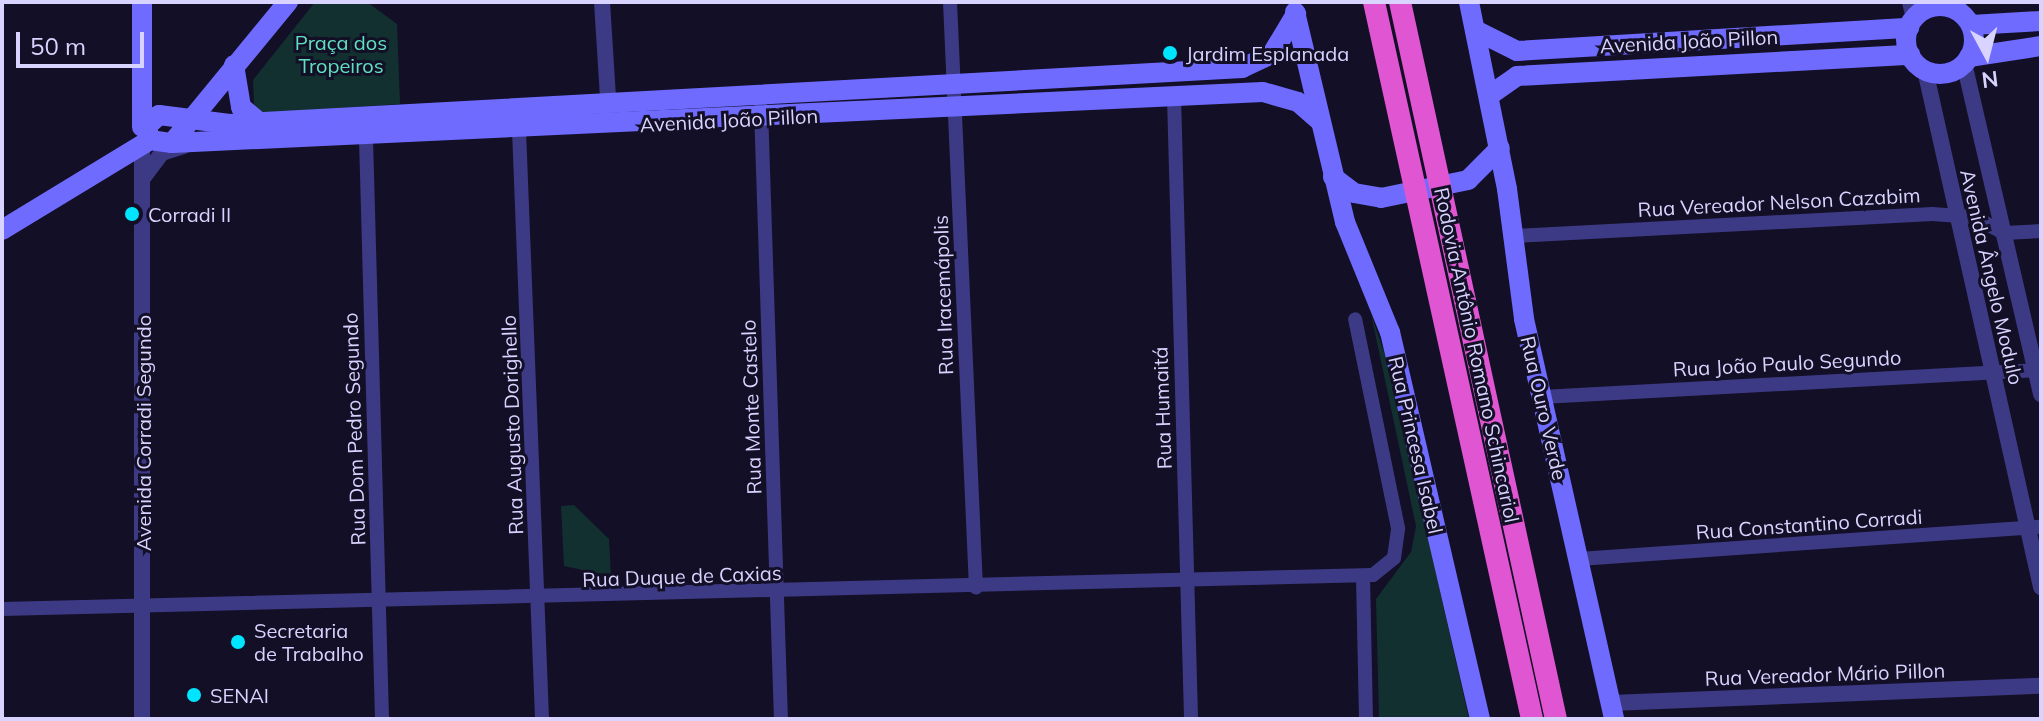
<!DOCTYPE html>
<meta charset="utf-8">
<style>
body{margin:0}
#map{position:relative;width:2043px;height:721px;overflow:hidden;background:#130f26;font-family:Mulish,sans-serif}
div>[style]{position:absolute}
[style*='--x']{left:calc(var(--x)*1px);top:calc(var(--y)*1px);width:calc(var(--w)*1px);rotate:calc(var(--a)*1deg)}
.green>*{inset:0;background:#12302f}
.minor>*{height:14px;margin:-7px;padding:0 7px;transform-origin:7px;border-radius:7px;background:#3d3a85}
.tertiary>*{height:16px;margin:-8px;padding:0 8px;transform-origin:8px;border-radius:8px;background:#3d3a85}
.secondary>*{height:20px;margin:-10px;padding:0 10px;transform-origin:10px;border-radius:10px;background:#6f6bff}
.secondary>.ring{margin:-10px;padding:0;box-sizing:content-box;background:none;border:20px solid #6f6bff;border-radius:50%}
.trunk>*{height:22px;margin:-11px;padding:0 11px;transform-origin:11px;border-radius:11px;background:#e055d1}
.dots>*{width:22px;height:22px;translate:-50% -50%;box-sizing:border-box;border:4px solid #130f26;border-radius:50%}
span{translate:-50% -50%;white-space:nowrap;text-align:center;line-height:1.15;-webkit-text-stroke:6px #130f26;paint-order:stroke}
.street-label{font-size:20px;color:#d9d4ff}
.park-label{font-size:20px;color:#5fe0c0}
.poi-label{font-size:20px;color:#d9d4ff}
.left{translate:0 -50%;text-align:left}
.frame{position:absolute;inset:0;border:4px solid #d9d4ff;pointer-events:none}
.north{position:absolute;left:1947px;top:16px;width:80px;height:80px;-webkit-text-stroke:6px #130f26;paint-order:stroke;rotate:173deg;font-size:22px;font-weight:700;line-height:32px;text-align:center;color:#d9d4ff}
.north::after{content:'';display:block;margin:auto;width:28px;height:36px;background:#d9d4ff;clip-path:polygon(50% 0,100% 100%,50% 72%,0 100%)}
.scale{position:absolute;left:16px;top:32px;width:128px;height:36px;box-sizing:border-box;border:4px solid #d9d4ff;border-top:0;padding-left:10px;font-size:24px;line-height:28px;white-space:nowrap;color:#d9d4ff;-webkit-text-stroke:6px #130f26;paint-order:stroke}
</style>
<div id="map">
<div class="green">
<div style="clip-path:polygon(315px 2px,367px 2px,397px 24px,400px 104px,262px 113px,254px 106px,253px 80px)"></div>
<div style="clip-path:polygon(1371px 314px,1389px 367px,1469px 719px,1379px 719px,1376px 599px,1411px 552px,1416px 526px)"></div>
<div style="clip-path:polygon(574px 505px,609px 539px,611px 576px,564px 566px,561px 506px)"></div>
</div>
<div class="minor">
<div style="--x:950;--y:2;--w:586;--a:87.46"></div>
<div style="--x:1174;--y:97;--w:622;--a:88.43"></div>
<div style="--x:761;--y:108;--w:611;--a:88.13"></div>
<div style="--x:519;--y:130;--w:589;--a:87.76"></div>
<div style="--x:366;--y:138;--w:581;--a:88.42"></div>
<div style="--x:1514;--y:236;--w:419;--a:-3"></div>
<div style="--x:1932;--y:214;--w:42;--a:4.1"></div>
<div style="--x:1974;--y:217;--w:34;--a:28"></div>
<div style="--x:2004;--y:233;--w:37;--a:-3"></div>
<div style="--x:1542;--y:397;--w:495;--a:-3.1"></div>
<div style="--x:1579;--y:559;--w:463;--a:-4"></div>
<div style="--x:1363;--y:576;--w:143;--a:88.8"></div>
<div style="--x:2;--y:609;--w:1371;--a:-1.42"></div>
<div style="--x:1373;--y:575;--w:27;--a:-39"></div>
<div style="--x:1394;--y:558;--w:30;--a:-82"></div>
<div style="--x:1398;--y:528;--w:213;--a:-101.6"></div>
</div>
<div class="tertiary">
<div style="--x:602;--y:2;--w:110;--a:86.4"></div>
<div style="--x:1910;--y:2;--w:16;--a:76"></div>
<div style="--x:1952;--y:2;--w:7;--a:82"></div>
<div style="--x:1964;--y:63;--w:340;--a:76.9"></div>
<div style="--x:1925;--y:70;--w:530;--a:77.35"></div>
<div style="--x:143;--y:178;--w:31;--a:-53"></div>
<div style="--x:162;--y:153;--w:23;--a:-18"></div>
<div style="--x:1611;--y:703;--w:430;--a:-2.3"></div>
<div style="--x:142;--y:719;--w:572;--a:-90"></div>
</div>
<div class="secondary">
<div style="--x:142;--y:2;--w:125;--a:90"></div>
<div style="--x:1469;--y:2;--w:191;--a:78.5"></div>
<div style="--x:1507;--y:189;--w:131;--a:82.5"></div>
<div style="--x:1524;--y:319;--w:410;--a:77.3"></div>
<div class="ring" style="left:1906px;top:6px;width:48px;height:48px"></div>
<div style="--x:1295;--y:12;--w:216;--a:76.6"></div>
<div style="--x:1345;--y:222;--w:119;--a:67.8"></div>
<div style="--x:1390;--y:332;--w:397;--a:76.9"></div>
<div style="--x:1971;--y:25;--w:70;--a:-3.3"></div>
<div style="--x:1475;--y:30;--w:47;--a:26.6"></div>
<div style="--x:1517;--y:51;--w:393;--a:-3.4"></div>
<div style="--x:1969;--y:57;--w:73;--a:-8.7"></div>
<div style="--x:234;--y:65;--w:43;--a:80.5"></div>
<div style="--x:241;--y:107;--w:23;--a:40"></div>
<div style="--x:1490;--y:95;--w:33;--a:-35"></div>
<div style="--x:1517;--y:76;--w:394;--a:-3.1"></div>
<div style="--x:143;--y:113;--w:28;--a:75"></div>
<div style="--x:150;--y:140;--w:22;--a:8"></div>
<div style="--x:172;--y:143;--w:183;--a:-50.6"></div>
<div style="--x:148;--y:125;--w:15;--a:-42"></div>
<div style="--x:159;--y:115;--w:71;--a:7.3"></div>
<div style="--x:229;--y:124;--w:1015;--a:-3.16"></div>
<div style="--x:1242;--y:68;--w:33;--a:-25"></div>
<div style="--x:1272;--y:54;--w:47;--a:-59"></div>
<div style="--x:172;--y:143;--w:1092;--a:-2.68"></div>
<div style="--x:1263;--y:92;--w:36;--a:16"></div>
<div style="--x:1298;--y:102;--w:30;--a:41"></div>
<div style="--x:1333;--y:177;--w:26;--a:37"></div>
<div style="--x:1354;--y:193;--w:27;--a:10"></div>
<div style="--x:1381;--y:198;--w:89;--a:-11.7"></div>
<div style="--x:1468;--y:180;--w:45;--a:-45"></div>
<div style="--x:2;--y:230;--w:173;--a:-31.3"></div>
</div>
<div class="trunk">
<div style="--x:1374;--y:2;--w:734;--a:77.57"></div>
<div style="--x:1400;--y:2;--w:734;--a:77.73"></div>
</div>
<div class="dots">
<div style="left:1170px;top:53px;background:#00e5ff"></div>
<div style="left:132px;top:214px;background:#00e5ff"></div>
<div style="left:238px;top:642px;background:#00e5ff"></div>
<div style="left:194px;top:695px;background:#00e5ff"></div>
</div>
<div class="street-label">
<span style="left:1689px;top:41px;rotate:-3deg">Avenida João Pillon</span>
<span style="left:729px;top:120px;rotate:-3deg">Avenida João Pillon</span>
<span style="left:1779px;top:202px;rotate:-3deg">Rua Vereador Nelson Cazabim</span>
<span style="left:1992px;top:277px;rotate:77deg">Avenida Ângelo Modulo</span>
<span style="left:943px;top:295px;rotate:-92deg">Rua Iracemápolis</span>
<span style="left:1477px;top:355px;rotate:78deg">Rodovia Antônio Romano Schincariol</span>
<span style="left:1787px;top:363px;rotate:-3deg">Rua João Paulo Segundo</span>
<span style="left:751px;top:407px;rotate:-92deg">Rua Monte Castelo</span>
<span style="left:1162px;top:408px;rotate:-92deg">Rua Humaitá</span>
<span style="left:1544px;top:408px;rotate:77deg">Rua Ouro Verde</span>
<span style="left:512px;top:425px;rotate:-92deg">Rua Augusto Dorighello</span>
<span style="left:354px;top:429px;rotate:-92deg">Rua Dom Pedro Segundo</span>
<span style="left:143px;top:433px;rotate:-90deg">Avenida Corradi Segundo</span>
<span style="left:1416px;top:445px;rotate:77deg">Rua Princesa Isabel</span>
<span style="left:1809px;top:524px;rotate:-4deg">Rua Constantino Corradi</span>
<span style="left:682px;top:576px;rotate:-2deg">Rua Duque de Caxias</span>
<span style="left:1825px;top:674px;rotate:-2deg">Rua Vereador Mário Pillon</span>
</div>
<div class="park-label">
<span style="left:341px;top:54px">Praça dos<br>Tropeiros</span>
</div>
<div class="poi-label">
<span class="left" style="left:1186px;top:53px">Jardim Esplanada</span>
<span class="left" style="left:148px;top:214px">Corradi II</span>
<span class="left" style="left:254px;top:642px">Secretaria<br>de Trabalho</span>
<span class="left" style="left:210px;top:695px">SENAI</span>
</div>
<div class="frame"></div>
<div class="north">N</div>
<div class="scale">50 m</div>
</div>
